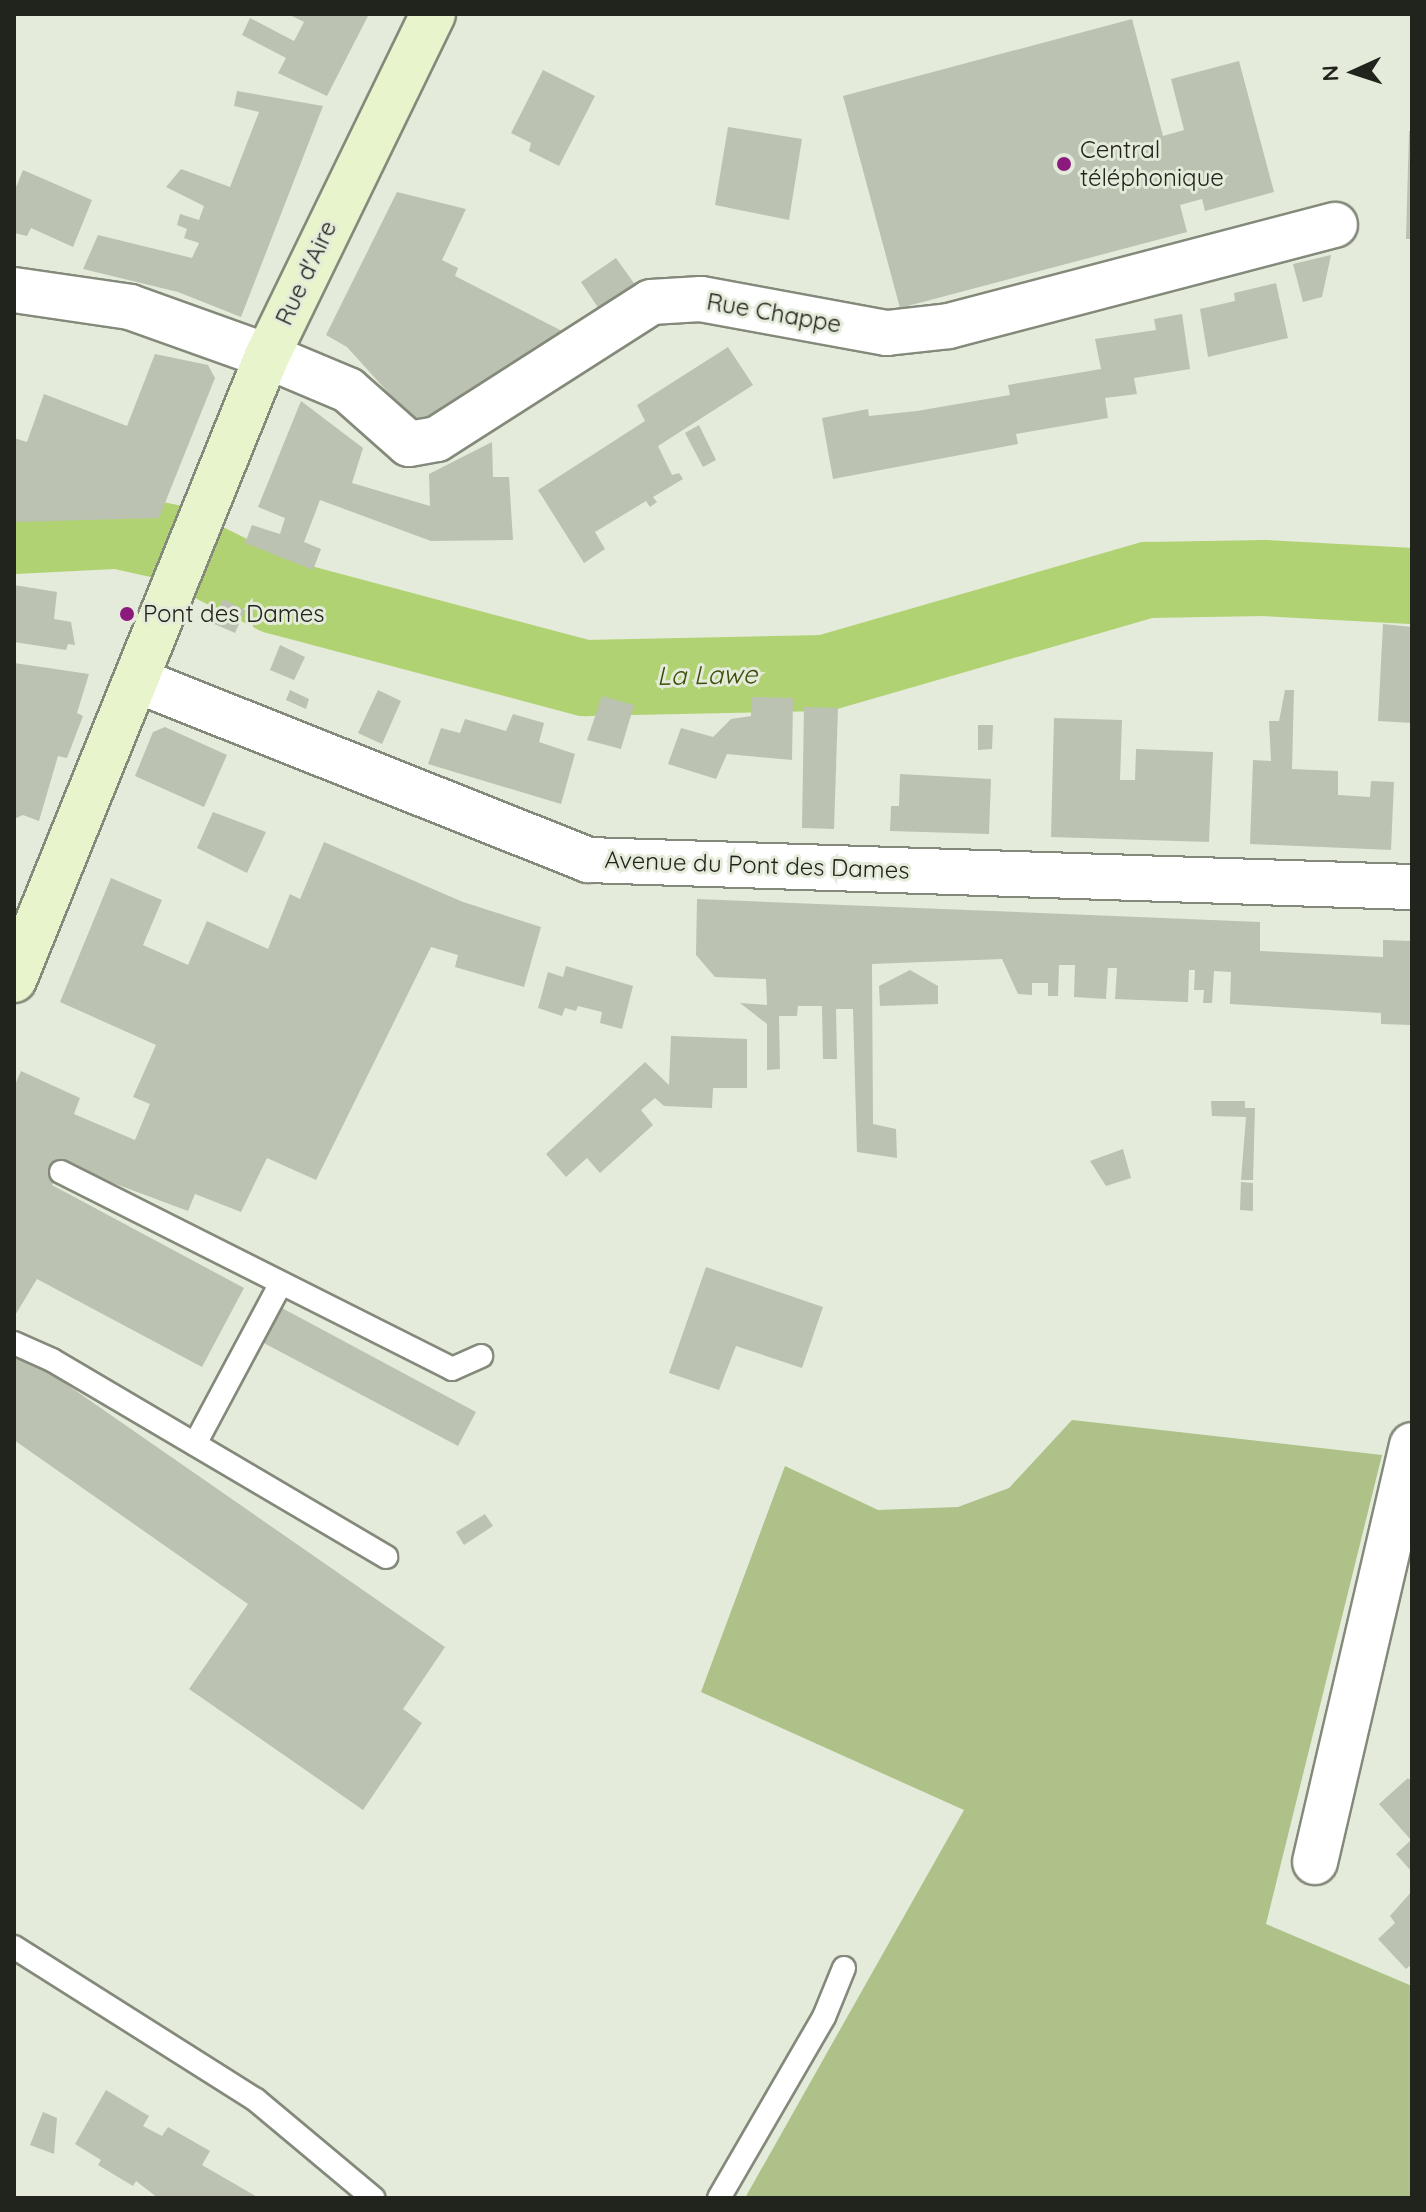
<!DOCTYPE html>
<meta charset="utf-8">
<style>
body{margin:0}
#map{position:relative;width:1426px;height:2212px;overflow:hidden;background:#e4ebda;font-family:Quicksand,sans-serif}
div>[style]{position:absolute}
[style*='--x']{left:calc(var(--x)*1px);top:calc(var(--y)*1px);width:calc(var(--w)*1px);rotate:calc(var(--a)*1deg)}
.green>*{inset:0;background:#adc189}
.river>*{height:76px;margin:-38px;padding:0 38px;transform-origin:38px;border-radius:38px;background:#b1d273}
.building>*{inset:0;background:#bbc2b1}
.roads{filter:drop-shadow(2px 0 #848a7b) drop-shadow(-2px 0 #848a7b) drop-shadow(0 2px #848a7b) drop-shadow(0 -2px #848a7b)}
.service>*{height:22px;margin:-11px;padding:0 11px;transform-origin:11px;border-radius:11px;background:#fff}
.minor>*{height:44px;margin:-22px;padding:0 22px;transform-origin:22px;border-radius:22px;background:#fff}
.tertiary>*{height:44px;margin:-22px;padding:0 22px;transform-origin:22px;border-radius:22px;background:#fff}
.secondary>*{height:44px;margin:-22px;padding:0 22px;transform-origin:22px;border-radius:22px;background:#e8f4cb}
.dots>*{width:22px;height:22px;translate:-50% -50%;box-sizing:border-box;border:4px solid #e4ebda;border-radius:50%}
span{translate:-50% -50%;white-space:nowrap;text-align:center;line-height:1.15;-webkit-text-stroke:6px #e4ebda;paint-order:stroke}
.poi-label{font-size:24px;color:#21231d}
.left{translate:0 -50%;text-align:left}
.street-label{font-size:24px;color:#21231d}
.water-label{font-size:26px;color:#3c4f09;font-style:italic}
.frame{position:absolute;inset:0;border:16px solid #21231d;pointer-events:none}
.north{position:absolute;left:1314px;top:32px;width:80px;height:80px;-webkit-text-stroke:6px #e4ebda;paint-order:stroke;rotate:267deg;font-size:22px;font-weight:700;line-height:32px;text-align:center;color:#21231d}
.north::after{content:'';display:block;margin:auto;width:28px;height:36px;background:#21231d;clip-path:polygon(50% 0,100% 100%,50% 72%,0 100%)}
</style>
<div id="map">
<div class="green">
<div style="clip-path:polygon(1072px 1420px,1382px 1455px,1266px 1924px,1412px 1986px,1412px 2198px,745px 2198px,964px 1810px,701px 1692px,785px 1466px,878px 1510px,958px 1507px,1009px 1488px)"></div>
</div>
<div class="river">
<div style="--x:14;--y:536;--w:104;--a:-2.8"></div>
<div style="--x:118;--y:531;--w:51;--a:12.4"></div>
<div style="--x:168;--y:542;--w:121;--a:26.6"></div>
<div style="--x:276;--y:596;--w:320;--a:14.9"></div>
<div style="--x:585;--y:678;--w:240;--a:-1.2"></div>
<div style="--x:825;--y:673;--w:336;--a:-16.1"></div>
<div style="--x:1148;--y:580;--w:116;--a:-1"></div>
<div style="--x:1264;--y:578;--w:148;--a:3.1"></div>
</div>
<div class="building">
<div style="clip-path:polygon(288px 14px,369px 14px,327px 96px,278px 73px,286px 58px,242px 35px,250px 18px,294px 41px,304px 22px)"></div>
<div style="clip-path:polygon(1132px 19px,1163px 136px,1184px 130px,1171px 79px,1239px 61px,1274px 192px,1205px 211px,1202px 199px,1180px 205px,1187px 232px,900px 308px,843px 96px)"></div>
<div style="clip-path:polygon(543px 70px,595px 96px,559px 166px,529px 151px,531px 143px,511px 133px)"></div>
<div style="clip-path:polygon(237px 91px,323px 106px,241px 317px,178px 292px,83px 269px,98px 235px,192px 258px,199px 243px,184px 238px,187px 229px,177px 225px,180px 214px,199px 220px,204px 206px,166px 187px,181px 169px,230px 187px,259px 112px,234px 106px)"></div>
<div style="clip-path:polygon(728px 127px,802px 139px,789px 220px,715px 205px)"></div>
<div style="clip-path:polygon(1409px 131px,1412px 131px,1412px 239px,1406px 239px)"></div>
<div style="clip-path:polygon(23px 170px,92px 200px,73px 247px,31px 228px,27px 236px,14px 233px,14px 192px)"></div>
<div style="clip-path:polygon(397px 192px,466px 209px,442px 260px,458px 268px,455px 276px,562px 331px,422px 422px,413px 420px,347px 347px,326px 335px)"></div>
<div style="clip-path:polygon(1331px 255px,1322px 297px,1303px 302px,1293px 264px)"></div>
<div style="clip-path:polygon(616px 258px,636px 286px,601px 312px,581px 282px)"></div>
<div style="clip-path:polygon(1276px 283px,1288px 338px,1208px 357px,1200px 309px,1235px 301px,1234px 293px)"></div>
<div style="clip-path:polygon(1182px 314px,1190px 369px,1134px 378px,1137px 394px,1105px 398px,1108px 418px,1016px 434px,1018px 444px,833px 479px,822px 418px,868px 409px,869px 416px,917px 411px,1010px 395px,1008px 385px,1101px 369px,1095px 339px,1156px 330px,1154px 319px)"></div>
<div style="clip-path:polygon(728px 347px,753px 385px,658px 446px,672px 475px,679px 473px,683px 479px,653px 497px,657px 502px,650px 507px,646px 501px,595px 532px,605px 549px,584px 563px,538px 490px,645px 421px,637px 405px)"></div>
<div style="clip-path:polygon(155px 354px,208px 365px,215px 378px,159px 518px,14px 522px,14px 438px,27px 442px,44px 394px,127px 426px)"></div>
<div style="clip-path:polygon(301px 401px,363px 448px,352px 483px,430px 506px,429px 474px,492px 442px,493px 477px,509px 477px,513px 540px,431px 541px,320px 500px,304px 542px,321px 549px,313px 570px,245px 543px,252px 525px,280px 534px,285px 518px,258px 507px)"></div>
<div style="clip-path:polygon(699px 425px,716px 460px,703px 467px,685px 433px)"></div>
<div style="clip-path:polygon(14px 585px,57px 592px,54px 619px,71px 622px,75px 645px,68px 644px,66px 650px,14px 642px)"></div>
<div style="clip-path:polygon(223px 599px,245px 610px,235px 633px,212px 623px)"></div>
<div style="clip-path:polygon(1383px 624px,1412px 627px,1412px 723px,1378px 721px)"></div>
<div style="clip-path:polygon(280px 645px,305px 657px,294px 680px,270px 670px)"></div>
<div style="clip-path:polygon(14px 663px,89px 674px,77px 713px,83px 716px,67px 758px,58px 756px,39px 821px,23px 815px,14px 819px)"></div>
<div style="clip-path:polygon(290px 690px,309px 699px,306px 709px,286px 700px)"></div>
<div style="clip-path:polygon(378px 690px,401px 701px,382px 744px,358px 733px)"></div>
<div style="clip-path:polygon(1285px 690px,1294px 690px,1292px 769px,1338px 771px,1338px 795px,1370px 797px,1371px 781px,1394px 782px,1391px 850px,1250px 844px,1253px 760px,1271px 761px,1269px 721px,1279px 721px)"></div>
<div style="clip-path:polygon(602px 696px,634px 705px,621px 749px,587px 740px)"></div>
<div style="clip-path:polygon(751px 697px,793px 698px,792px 760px,727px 754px,716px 779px,668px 764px,681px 728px,713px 737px,731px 719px,751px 716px)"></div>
<div style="clip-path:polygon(804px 707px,838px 708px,834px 829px,802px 828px)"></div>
<div style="clip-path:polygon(513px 714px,544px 723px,539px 742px,575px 754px,561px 804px,428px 764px,441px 728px,460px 733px,465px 719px,506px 731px)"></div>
<div style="clip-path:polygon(1054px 718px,1122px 720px,1120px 780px,1135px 780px,1136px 749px,1213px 752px,1209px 842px,1051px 837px)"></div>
<div style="clip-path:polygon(978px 725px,993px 725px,992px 749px,978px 750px)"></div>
<div style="clip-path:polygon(165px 727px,227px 755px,204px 807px,135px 776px,153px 732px)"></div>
<div style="clip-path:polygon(900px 774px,991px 779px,989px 834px,890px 831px,891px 806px,899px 806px)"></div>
<div style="clip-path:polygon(213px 812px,266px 832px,247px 873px,197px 848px)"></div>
<div style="clip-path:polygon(324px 842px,463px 902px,541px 927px,524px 987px,455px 967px,458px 955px,431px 947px,316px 1180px,267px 1158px,241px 1212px,195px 1194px,188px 1211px,62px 1164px,52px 1185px,244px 1288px,202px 1367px,37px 1279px,14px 1317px,14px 1087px,21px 1071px,80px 1098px,74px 1114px,135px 1140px,150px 1104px,133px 1097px,156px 1045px,60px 1002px,111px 878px,162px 900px,143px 945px,188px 965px,207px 921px,268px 949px,290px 894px,300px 899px)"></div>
<div style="clip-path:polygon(697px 899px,1260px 922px,1260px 951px,1383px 957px,1383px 940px,1412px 941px,1412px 1025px,1381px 1024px,1381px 1013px,1230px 1004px,1231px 972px,1214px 971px,1212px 1003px,1203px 1003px,1204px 990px,1194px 990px,1195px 970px,1189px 970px,1188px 1002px,1115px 999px,1117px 968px,1108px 968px,1106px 999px,1074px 997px,1075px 965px,1059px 965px,1058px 996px,1048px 996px,1048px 983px,1032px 983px,1032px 995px,1018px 994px,1002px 959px,872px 964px,873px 1124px,896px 1129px,897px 1158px,857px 1152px,853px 1009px,836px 1009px,837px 1059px,823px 1059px,822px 1006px,798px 1006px,797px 1016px,779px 1016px,780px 1069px,767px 1070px,767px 1024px,740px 1003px,767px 1005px,766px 979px,715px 977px,696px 955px)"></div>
<div style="clip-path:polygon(566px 966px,633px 986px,622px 1029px,600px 1023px,602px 1012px,578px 1006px,576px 1011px,565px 1008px,562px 1016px,538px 1008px,548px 972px,563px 977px)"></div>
<div style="clip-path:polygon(910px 970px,938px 986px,938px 1004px,880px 1006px,879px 986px)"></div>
<div style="clip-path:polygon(671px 1036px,747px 1039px,747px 1088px,713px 1088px,712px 1108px,664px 1106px,655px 1098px,641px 1110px,653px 1125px,600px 1173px,587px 1158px,566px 1177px,546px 1154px,645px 1062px,669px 1085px)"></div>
<div style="clip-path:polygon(1211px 1101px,1245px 1101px,1245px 1108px,1255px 1108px,1253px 1180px,1241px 1180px,1246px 1117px,1212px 1116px)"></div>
<div style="clip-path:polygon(1123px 1149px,1131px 1178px,1106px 1186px,1090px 1161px)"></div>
<div style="clip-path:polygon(1241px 1182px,1253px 1183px,1253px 1211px,1240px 1210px)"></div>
<div style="clip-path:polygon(706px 1267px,823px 1307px,802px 1368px,736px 1346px,719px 1390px,669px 1373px)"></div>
<div style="clip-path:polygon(280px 1307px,476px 1412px,458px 1446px,262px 1342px)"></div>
<div style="clip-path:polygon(14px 1356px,43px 1368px,445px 1647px,403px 1709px,422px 1723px,363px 1810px,189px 1689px,248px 1604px,14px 1440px)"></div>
<div style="clip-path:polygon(485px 1514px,493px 1526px,464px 1545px,456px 1532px)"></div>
<div style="clip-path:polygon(1408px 1778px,1412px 1782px,1412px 1872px,1396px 1854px,1411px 1840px,1379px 1804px)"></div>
<div style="clip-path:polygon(1412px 1891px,1412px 1964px,1406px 1969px,1378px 1939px,1395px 1923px,1390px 1916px)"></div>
<div style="clip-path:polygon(106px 2090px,149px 2116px,143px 2126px,162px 2136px,168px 2127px,210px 2151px,202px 2165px,259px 2198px,158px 2198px,136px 2181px,133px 2186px,98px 2165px,101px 2160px,75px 2144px)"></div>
<div style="clip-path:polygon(43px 2112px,57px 2118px,54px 2154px,30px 2145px)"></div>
</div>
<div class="roads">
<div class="service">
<div style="--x:61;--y:1172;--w:438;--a:26.7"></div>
<div style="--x:452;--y:1369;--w:32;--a:-24"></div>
<div style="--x:14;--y:1343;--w:42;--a:24.1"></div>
<div style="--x:52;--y:1360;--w:388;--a:30.5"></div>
<div style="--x:195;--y:1444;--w:180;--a:-61.9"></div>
<div style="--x:14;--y:1947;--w:286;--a:32.3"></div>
<div style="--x:256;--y:2100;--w:153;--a:39.9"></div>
<div style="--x:719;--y:2198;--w:209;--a:-59.9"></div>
<div style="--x:824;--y:2017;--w:53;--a:-67.8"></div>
</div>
<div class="minor">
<div style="--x:14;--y:290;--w:117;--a:8.3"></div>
<div style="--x:130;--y:307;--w:145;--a:19.7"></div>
<div style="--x:267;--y:356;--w:88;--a:22.8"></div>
<div style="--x:348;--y:390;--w:81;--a:41.5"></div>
<div style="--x:409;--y:444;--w:28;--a:-10"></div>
<div style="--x:437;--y:439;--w:254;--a:-32.6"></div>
<div style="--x:651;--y:302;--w:50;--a:-3.4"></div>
<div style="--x:701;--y:299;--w:189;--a:10.4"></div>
<div style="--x:887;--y:333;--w:62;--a:-6.4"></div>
<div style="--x:949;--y:326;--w:399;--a:-14.7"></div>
<div style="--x:1315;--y:1862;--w:428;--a:-76.9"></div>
</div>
<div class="tertiary">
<div style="--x:136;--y:680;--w:487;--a:21.7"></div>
<div style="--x:588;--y:860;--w:824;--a:1.88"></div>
</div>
<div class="secondary">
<div style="--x:14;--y:980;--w:673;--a:-67.93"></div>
<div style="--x:267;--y:356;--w:380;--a:-64.1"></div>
</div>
</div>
<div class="dots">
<div style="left:1064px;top:164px;background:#8c1a7d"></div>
<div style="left:127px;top:614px;background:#8c1a7d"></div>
</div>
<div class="poi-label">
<span class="left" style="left:1080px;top:164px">Central<br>téléphonique</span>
<span class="left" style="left:143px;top:614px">Pont des Dames</span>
</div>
<div class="street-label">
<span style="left:306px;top:273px;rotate:-65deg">Rue d'Aire</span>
<span style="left:774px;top:313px;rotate:10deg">Rue Chappe</span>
<span style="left:757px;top:865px;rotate:2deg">Avenue du Pont des Dames</span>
</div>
<div class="water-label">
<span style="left:707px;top:675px;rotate:-1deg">La Lawe</span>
</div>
<div class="frame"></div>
<div class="north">N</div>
</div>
